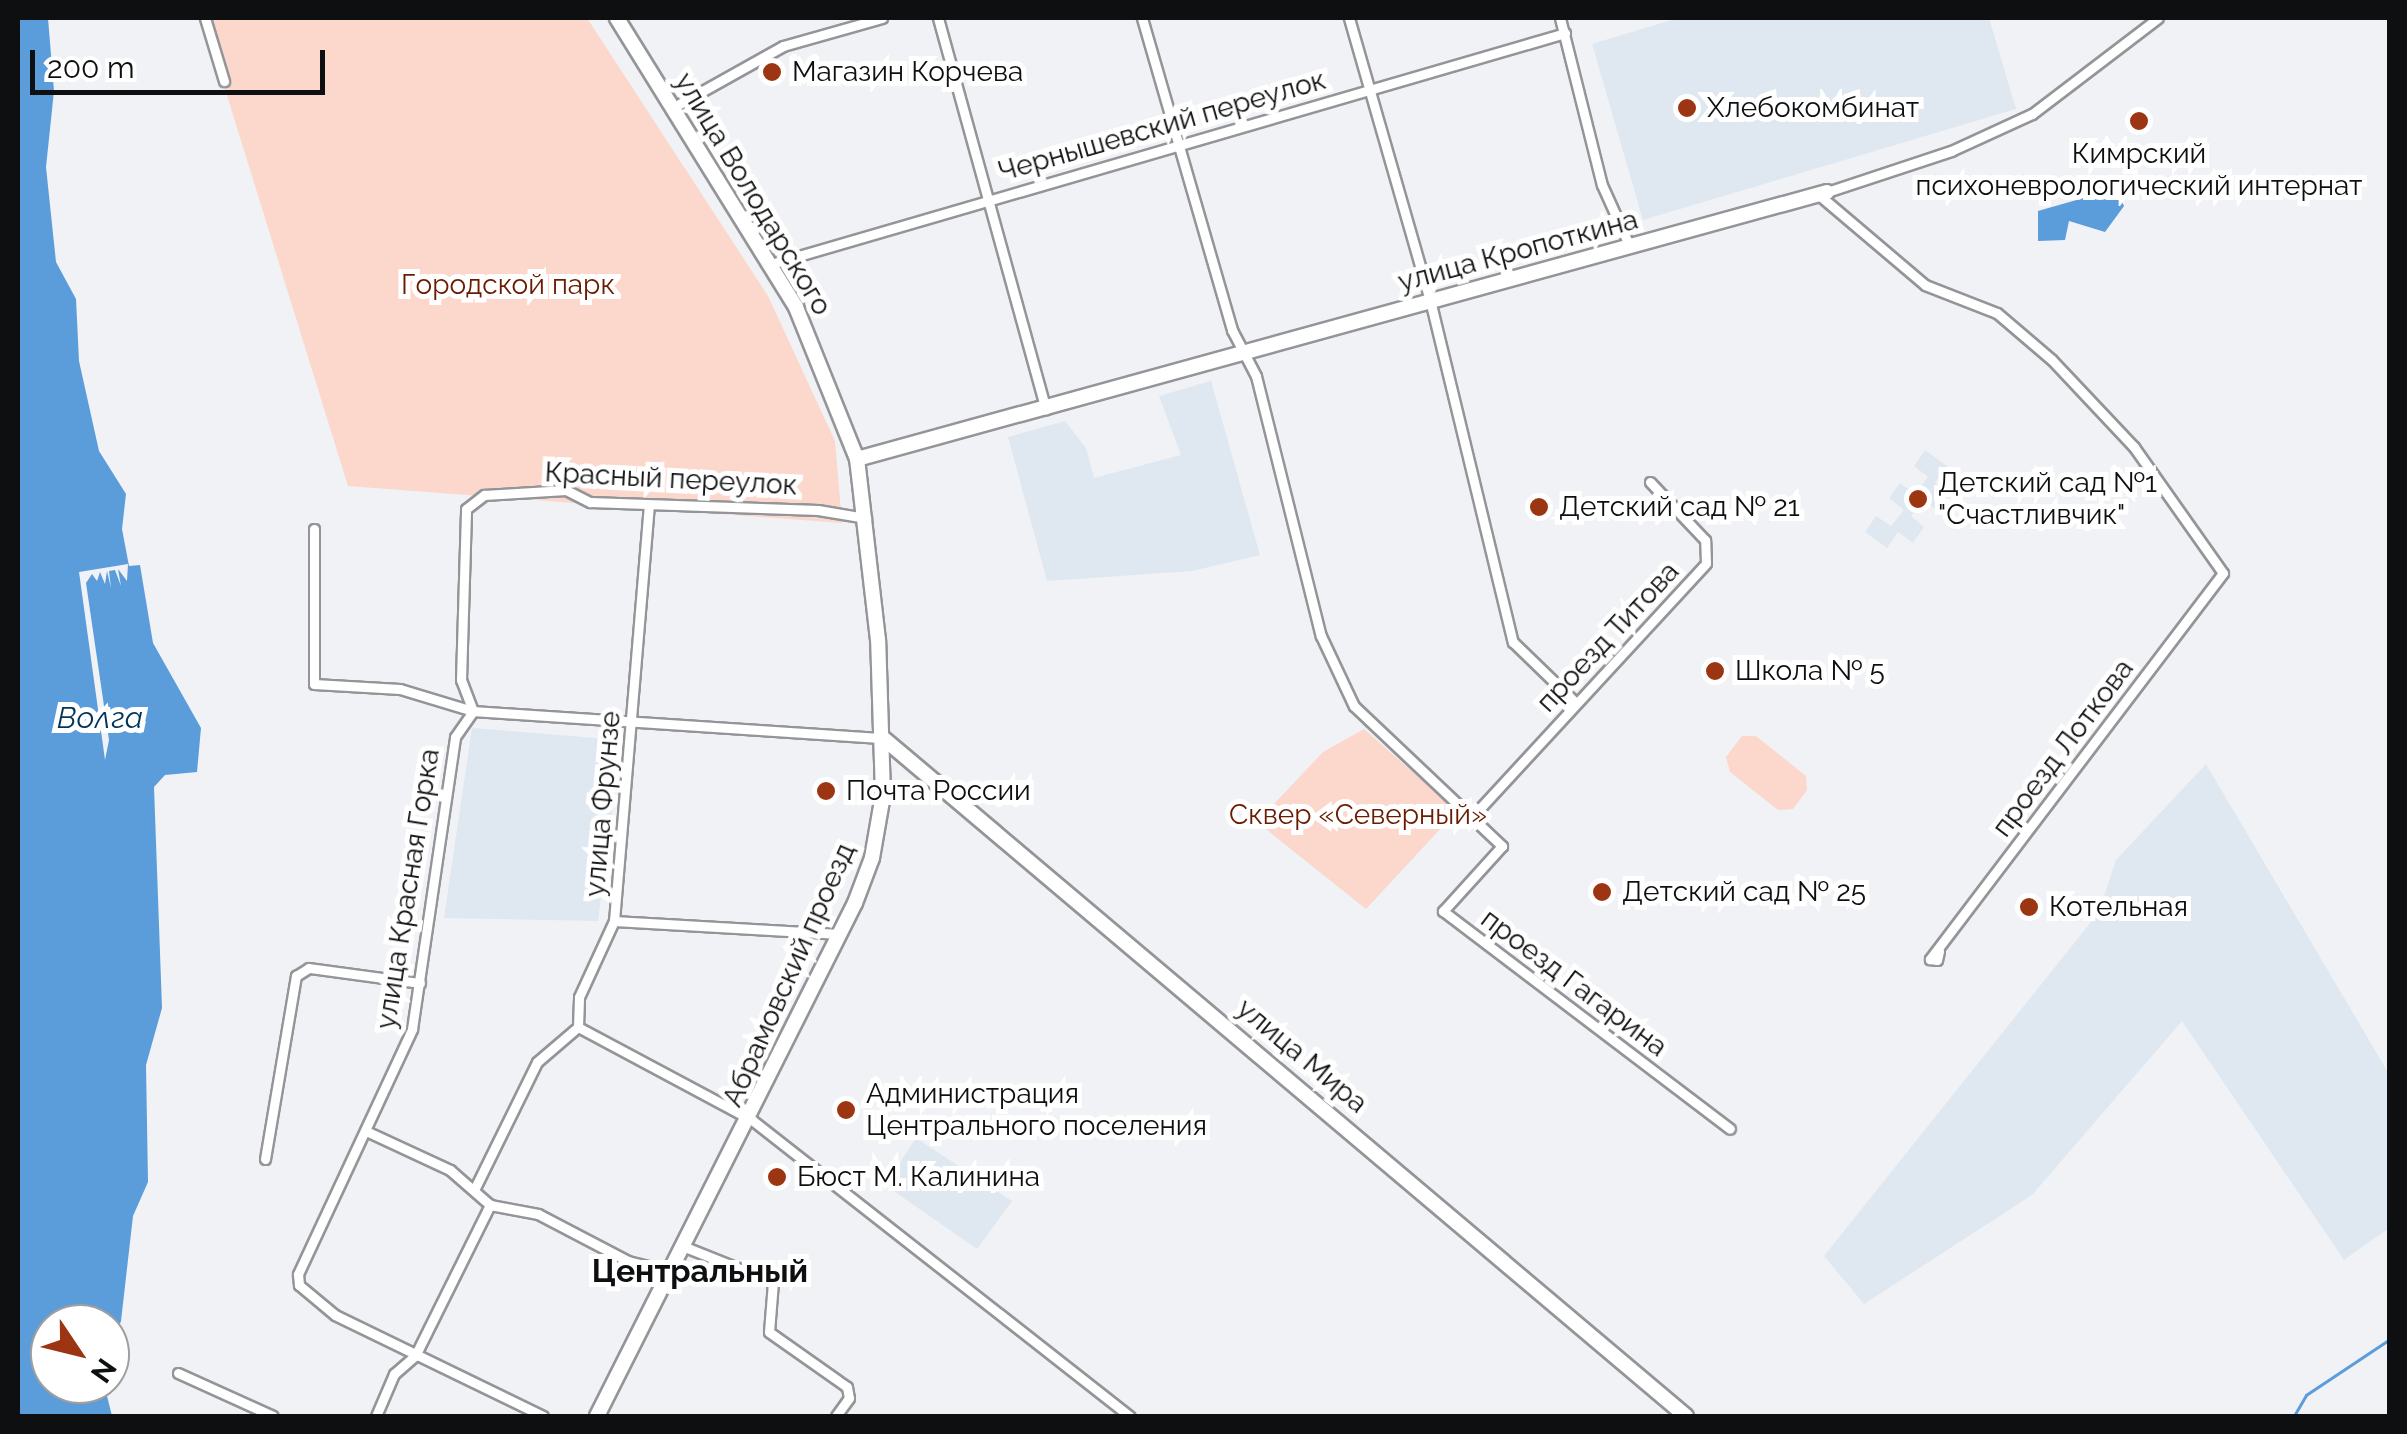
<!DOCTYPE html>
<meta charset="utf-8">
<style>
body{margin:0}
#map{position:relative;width:2407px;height:1434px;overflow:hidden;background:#f0f2f5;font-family:Raleway,sans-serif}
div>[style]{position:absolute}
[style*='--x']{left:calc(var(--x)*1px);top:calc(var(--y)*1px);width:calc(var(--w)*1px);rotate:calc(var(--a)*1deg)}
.built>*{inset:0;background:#dfe8f0}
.green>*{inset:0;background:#fcd7cc}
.water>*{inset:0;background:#5a9dda}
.pier>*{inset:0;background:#f0f2f5}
.stream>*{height:2.5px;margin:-1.25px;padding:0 1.25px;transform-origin:1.25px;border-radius:1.25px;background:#5a9dda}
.roads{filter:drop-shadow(2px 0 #939598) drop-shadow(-2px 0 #939598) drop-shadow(0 2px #939598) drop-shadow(0 -2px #939598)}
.street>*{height:9px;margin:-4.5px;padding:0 4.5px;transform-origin:4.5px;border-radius:4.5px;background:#fff}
.secondary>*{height:14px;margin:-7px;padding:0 7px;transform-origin:7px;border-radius:7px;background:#fff}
.dots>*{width:28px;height:28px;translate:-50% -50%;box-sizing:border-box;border:5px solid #fff;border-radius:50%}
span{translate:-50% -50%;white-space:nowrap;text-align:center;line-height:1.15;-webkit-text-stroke:10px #fff;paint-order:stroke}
.poi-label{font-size:28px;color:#0e0f10}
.left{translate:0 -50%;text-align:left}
.street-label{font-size:28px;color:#0e0f10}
.park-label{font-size:28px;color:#691c00}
.water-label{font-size:30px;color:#00345b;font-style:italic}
.quarter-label{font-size:32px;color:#0e0f10;font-weight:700}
.frame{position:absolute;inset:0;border:20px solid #0e0f10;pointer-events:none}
.north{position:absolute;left:30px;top:1304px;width:100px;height:100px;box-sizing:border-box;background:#fff;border:2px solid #9f9f9f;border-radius:50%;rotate:125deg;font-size:28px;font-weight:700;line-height:40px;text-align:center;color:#0e0f10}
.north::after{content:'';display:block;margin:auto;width:35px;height:45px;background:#9c3511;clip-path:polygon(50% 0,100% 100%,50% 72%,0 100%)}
.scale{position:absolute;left:30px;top:50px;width:295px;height:45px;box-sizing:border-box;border:5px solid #0e0f10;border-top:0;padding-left:12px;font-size:30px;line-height:35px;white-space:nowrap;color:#0e0f10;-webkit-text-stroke:8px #fff;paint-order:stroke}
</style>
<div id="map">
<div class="built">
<div style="clip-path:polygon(1678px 18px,1989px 18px,2016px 109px,1643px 220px,1592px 44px)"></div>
<div style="clip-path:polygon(1211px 381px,1260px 555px,1192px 571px,1047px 581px,1008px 437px,1065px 421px,1086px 448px,1094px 478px,1181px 455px,1159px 396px)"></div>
<div style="clip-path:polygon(1925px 450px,1947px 466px,1935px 483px,1949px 494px,1937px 510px,1923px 500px,1911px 516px,1924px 527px,1913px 543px,1898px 532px,1887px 548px,1865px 532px,1876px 516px,1891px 526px,1904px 510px,1889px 498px,1900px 483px,1915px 494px,1928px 477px,1914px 466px)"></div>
<div style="clip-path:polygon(472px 728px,621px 740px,598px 921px,444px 918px)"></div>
<div style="clip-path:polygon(2206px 764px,2389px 1074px,2389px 1228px,2344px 1260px,2182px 1021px,2032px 1195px,1864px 1304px,1824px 1256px,2099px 912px,2116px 860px)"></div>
<div style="clip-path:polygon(916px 1138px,1012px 1201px,977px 1249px,885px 1185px)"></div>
</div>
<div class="green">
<div style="clip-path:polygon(203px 18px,587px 18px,768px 296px,835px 441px,842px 523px,348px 486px)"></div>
<div style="clip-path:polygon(1364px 729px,1457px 811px,1366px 909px,1257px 822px,1323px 752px)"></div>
<div style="clip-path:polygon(1742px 736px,1756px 736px,1806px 776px,1807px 790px,1793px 809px,1778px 810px,1730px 772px,1726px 757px)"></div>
</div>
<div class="water">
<div style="clip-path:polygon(18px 18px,48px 18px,54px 91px,46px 167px,56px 262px,76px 299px,79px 361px,99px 451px,126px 494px,122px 529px,129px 566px,140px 565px,153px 643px,201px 728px,197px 772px,165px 775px,154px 787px,162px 1008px,146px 1065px,148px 1182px,133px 1216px,121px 1321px,110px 1351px,110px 1324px,50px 1324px,50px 1384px,104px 1384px,112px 1416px,18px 1416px)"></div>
<div style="clip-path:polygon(2103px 182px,2113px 184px,2124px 206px,2105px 232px,2069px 221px,2065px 240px,2038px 241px,2038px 211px,2080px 199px)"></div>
</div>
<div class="pier">
<div style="clip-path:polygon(128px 564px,127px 581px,118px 569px,121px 586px,115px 570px,109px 571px,111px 588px,107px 571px,105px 584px,100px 572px,97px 581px,92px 574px,86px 583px,109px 740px,105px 760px,79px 572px)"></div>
</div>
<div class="stream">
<div style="--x:2294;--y:1416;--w:24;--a:-60"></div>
<div style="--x:2306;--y:1395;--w:101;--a:-33.7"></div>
</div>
<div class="roads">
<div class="street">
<div style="--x:205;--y:18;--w:66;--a:73.2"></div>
<div style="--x:938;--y:18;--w:406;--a:74.6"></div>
<div style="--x:1142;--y:18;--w:325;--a:73.9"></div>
<div style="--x:1232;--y:330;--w:52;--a:62.4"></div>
<div style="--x:1256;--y:376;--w:268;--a:76"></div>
<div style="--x:1321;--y:636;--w:77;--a:64.8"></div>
<div style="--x:1354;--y:706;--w:204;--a:43.4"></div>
<div style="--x:1502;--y:846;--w:88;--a:132.2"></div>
<div style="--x:1443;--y:911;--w:360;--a:37.2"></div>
<div style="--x:1349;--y:18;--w:293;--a:74"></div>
<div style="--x:1430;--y:300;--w:352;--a:76.4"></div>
<div style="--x:1513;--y:642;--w:88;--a:44.1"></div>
<div style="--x:1560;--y:18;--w:172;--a:75.9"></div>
<div style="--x:1602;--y:185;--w:68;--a:65.7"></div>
<div style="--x:674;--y:107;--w:125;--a:-29.2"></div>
<div style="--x:783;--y:46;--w:103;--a:-15.8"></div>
<div style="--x:1827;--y:192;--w:131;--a:-18.3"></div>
<div style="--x:1951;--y:151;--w:89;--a:-24.6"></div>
<div style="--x:2032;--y:114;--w:158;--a:-37.3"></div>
<div style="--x:1819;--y:195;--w:139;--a:40.3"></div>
<div style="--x:1925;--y:285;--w:77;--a:21.3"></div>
<div style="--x:1997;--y:313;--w:72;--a:40.5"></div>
<div style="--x:2052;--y:360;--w:120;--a:46.7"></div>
<div style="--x:2134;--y:447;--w:154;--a:54.8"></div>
<div style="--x:2223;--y:573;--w:485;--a:127.2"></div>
<div style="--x:1930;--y:959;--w:7;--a:8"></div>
<div style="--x:1937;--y:960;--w:9;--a:-77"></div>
<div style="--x:771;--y:264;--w:827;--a:-16.22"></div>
<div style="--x:314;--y:529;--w:155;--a:90"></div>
<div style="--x:314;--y:684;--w:86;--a:3.3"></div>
<div style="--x:400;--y:689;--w:76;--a:16.8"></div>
<div style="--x:473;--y:711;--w:411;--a:3.8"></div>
<div style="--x:1472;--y:817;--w:345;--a:-47.3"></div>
<div style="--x:1706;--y:563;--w:23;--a:-92"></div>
<div style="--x:1705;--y:540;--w:80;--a:-133.5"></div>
<div style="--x:614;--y:921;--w:226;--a:3.3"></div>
<div style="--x:578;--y:1027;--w:197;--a:28.1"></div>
<div style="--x:752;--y:1120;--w:480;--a:38.1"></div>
<div style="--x:366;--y:1131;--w:93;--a:24.9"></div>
<div style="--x:450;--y:1170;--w:53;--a:41.2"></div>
<div style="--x:265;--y:1159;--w:186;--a:-80.4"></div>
<div style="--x:296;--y:976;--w:15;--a:-32"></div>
<div style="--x:309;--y:968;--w:112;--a:7.7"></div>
<div style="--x:476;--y:1186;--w:138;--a:-63.8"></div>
<div style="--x:537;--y:1062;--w:54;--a:-40.5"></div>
<div style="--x:578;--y:1027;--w:30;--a:-88"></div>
<div style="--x:579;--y:997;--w:84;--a:-65.3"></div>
<div style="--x:614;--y:921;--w:417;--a:-85.2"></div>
<div style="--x:490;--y:1205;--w:49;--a:10.6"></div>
<div style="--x:538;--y:1214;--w:102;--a:27.6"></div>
<div style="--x:628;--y:1261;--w:45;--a:14"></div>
<div style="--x:685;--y:1247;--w:95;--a:21.7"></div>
<div style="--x:773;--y:1282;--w:50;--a:94.6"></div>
<div style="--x:769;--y:1332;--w:95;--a:35.2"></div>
<div style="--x:847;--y:1387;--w:11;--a:80"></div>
<div style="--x:849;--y:1398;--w:22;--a:126"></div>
<div style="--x:178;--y:1373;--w:104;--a:24.4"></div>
<div style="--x:376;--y:1416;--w:46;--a:-66.8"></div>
<div style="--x:394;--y:1374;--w:28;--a:-41"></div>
<div style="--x:415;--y:1356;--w:169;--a:-63.6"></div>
<div style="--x:543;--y:1416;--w:231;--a:-154.1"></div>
<div style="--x:335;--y:1315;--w:47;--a:-140.2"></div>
<div style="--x:299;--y:1285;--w:11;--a:-95"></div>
<div style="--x:298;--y:1274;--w:270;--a:-65"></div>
<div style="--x:412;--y:1029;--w:295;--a:-81.6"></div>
<div style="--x:455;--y:737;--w:32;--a:-55"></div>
<div style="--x:473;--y:711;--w:33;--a:-111"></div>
<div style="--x:461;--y:680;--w:171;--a:-88.3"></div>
<div style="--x:466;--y:509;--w:23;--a:-38"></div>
<div style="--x:484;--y:495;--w:82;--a:-3.5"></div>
<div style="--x:566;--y:490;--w:27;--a:27"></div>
<div style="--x:590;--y:502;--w:228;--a:2"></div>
<div style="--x:818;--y:510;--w:49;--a:9.5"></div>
</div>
<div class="secondary">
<div style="--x:857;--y:459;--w:1006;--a:-15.39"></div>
<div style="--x:883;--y:738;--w:1051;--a:40.18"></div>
<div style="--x:597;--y:1416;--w:574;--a:-63.3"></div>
<div style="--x:855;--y:903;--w:48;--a:-69.3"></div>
<div style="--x:872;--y:858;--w:64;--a:-80.1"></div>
<div style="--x:883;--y:795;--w:155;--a:-91.8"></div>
<div style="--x:878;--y:640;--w:182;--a:-96.6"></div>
<div style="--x:857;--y:459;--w:164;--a:-111.9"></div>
<div style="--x:796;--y:307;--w:340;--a:-121.8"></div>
</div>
</div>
<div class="dots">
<div style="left:772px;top:72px;background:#9c3511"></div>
<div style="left:1687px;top:108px;background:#9c3511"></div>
<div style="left:2139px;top:121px;background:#9c3511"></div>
<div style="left:1918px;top:499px;background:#9c3511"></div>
<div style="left:1539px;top:507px;background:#9c3511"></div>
<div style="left:1715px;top:671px;background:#9c3511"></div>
<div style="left:826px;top:791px;background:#9c3511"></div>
<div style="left:1602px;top:892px;background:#9c3511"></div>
<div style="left:2029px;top:907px;background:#9c3511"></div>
<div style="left:846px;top:1110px;background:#9c3511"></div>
<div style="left:777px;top:1177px;background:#9c3511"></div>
</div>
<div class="poi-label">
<span class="left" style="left:792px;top:72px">Магазин Корчева</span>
<span class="left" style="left:1707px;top:108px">Хлебокомбинат</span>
<span style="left:2139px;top:170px">Кимрский<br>психоневрологический интернат</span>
<span class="left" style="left:1938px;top:499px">Детский сад №1<br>"Счастливчик"</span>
<span class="left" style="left:1559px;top:507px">Детский сад № 21</span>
<span class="left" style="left:1735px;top:671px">Школа № 5</span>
<span class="left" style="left:846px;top:791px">Почта России</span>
<span class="left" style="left:1622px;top:892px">Детский сад № 25</span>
<span class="left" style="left:2049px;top:907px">Котельная</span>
<span class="left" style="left:866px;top:1110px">Администрация<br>Центрального поселения</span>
<span class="left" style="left:797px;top:1177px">Бюст М. Калинина</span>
</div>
<div class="street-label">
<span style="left:1162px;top:126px;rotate:-16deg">Чернышевский переулок</span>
<span style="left:753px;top:194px;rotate:59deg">улица Володарского</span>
<span style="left:1518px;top:251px;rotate:-15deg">улица Кропоткина</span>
<span style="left:671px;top:479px;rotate:3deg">Красный переулок</span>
<span style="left:1608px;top:637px;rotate:-47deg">проезд Титова</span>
<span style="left:2063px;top:748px;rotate:-53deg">проезд Лоткова</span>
<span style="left:603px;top:804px;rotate:-85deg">улица Фрунзе</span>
<span style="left:408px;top:889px;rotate:-81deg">улица Красная Горка</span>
<span style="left:789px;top:975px;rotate:-66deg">Абрамовский проезд</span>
<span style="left:1574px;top:983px;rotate:37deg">проезд Гагарина</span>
<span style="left:1302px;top:1056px;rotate:40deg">улица Мира</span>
</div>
<div class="park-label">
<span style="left:508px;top:285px">Городской парк</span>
<span style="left:1358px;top:815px">Сквер «Северный»</span>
</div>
<div class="water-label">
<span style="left:100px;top:718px">Волга</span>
</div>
<div class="quarter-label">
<span style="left:700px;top:1271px">Центральный</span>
</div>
<div class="frame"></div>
<div class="north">N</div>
<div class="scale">200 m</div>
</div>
